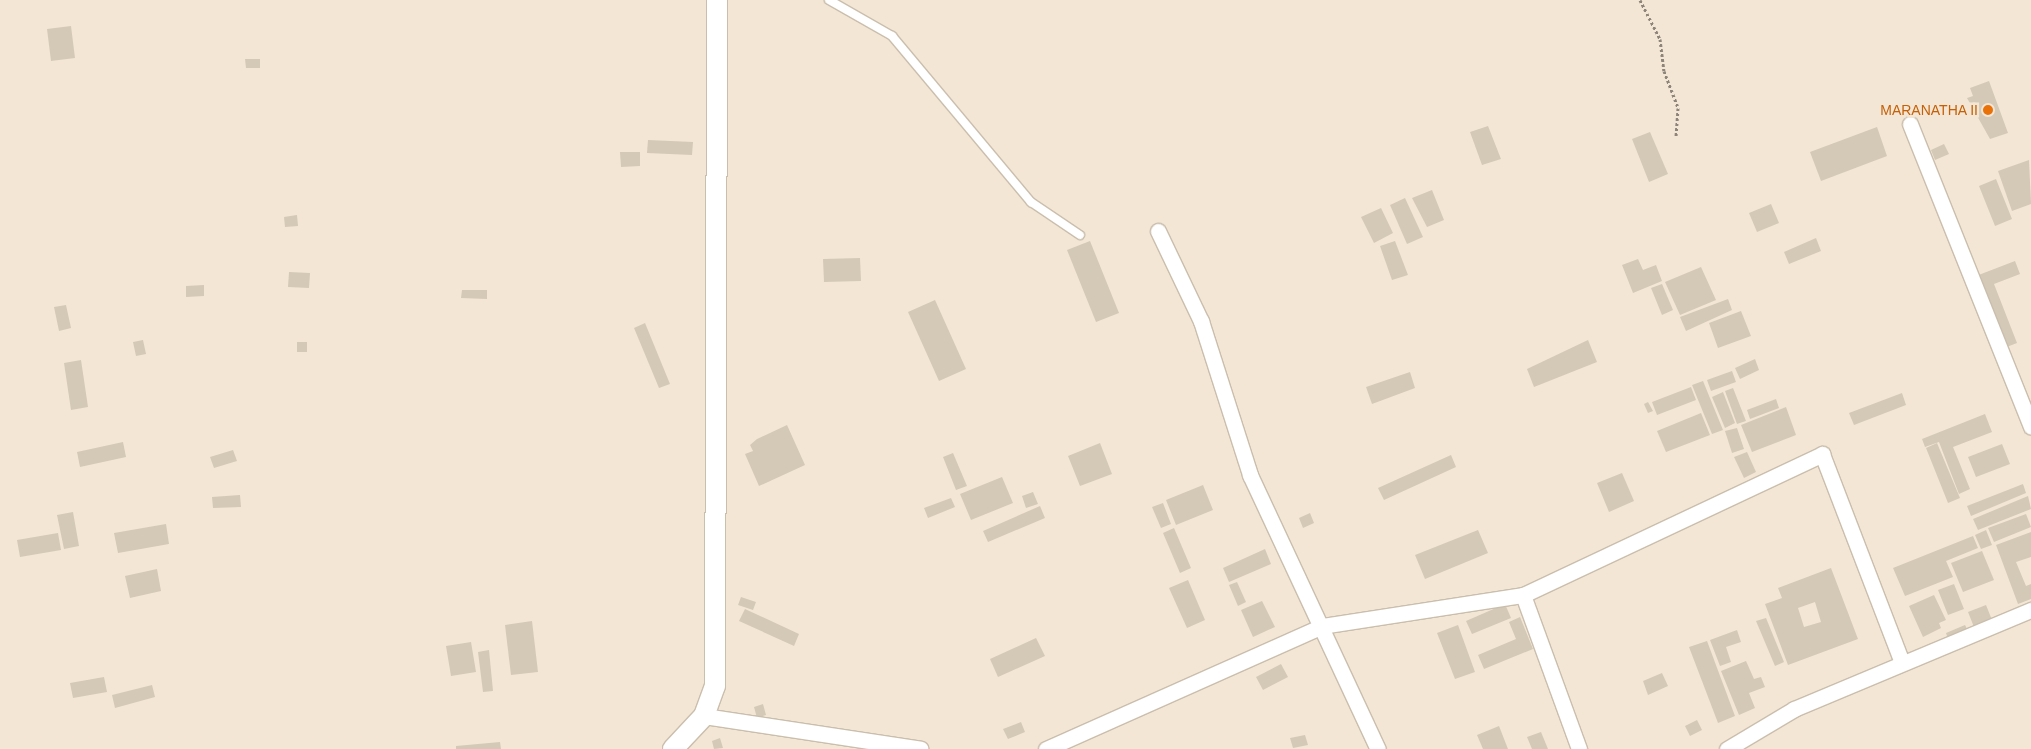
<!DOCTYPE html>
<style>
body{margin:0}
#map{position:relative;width:2031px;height:749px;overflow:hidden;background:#f3e6d5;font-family:Arial,sans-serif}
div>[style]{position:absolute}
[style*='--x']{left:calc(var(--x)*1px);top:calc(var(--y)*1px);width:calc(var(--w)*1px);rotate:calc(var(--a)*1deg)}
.building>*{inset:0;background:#d4c8b7}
.path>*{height:3px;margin-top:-1.5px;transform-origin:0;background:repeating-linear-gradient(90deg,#8e857a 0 2.5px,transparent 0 5px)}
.roads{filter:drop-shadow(1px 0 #cabead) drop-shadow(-1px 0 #cabead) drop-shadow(0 1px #cabead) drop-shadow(0 -1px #cabead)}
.lane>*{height:8px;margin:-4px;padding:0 4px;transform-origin:4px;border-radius:4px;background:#fff}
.street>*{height:15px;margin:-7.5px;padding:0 7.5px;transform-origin:7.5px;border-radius:7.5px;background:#fff}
.secondary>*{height:20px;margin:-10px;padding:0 10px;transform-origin:10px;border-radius:10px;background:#fff}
.dots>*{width:14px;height:14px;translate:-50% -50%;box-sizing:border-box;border:2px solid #f3e6d5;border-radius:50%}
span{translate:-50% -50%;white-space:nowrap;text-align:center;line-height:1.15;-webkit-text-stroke:5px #f3e6d5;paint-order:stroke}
.food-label{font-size:14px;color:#c56008}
.right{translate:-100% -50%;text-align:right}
</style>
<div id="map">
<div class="building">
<div style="clip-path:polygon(71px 26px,75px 58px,51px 61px,47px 29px)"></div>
<div style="clip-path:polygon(245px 59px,260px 59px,260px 68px,246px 68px)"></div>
<div style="clip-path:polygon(1989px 81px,2008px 133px,1990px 139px,1967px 98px,1973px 96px,1970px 88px)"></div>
<div style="clip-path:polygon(1488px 126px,1501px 159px,1482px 165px,1470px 132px)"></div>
<div style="clip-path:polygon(1877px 127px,1887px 156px,1821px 181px,1810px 152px)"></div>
<div style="clip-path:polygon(1650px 132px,1668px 174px,1649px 182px,1632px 139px)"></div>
<div style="clip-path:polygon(648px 140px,693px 142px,692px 155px,647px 153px)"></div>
<div style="clip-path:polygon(1944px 144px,1949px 154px,1935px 160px,1931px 150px)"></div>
<div style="clip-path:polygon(620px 152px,640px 152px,640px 166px,621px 167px)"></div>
<div style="clip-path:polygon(2029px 160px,2031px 204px,2012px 211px,1998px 171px)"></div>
<div style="clip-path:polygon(1996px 179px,2012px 219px,1995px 226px,1979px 186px)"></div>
<div style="clip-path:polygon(1432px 190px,1444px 220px,1427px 227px,1412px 198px)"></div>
<div style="clip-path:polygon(1405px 198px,1423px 237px,1407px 244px,1390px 205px)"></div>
<div style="clip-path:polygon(1771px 204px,1779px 223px,1757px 232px,1749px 213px)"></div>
<div style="clip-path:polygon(1381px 208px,1393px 233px,1374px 243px,1361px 217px)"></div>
<div style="clip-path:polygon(297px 215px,298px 226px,285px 227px,284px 217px)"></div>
<div style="clip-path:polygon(1816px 238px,1821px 251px,1789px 264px,1784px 252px)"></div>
<div style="clip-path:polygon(1090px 241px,1119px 313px,1096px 322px,1067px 250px)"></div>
<div style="clip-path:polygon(1395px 241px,1408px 275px,1392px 280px,1380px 246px)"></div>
<div style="clip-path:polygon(860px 258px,861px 281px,824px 282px,823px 259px)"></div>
<div style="clip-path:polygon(1638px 259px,1643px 270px,1656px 265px,1662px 281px,1633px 293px,1622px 265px)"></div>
<div style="clip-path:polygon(2015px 261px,2020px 274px,1994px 284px,2017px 343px,2004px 348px,1976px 276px)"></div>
<div style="clip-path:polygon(1701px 267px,1716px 300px,1680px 315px,1665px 282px)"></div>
<div style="clip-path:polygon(289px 272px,310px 273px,309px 288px,288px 287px)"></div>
<div style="clip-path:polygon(1662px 284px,1673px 310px,1662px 315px,1651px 288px)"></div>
<div style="clip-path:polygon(204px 285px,204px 296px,186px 297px,186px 286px)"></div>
<div style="clip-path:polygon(462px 290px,487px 290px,487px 299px,461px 298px)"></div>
<div style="clip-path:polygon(1728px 299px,1732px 310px,1686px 331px,1680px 317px)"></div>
<div style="clip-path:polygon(935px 300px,966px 369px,939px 381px,908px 312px)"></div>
<div style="clip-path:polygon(66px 305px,71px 328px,59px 331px,54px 307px)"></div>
<div style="clip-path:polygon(1741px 311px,1751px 336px,1718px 348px,1709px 323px)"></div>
<div style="clip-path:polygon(645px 323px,670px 384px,659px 388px,634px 328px)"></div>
<div style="clip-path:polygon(143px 340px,146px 354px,136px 356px,133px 342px)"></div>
<div style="clip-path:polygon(1588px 340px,1597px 362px,1534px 387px,1527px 369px)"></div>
<div style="clip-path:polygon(297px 342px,307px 342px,307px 352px,297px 352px)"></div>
<div style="clip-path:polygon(1755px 359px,1759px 370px,1740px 379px,1735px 368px)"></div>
<div style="clip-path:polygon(81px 360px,88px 407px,71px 410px,64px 363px)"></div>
<div style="clip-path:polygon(1732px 371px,1736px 382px,1711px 391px,1707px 380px)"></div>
<div style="clip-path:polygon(1410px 372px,1415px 388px,1372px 404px,1366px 387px)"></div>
<div style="clip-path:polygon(1703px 381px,1723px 430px,1712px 434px,1692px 385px)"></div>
<div style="clip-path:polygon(1691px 387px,1696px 400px,1657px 415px,1652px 402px)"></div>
<div style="clip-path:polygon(1733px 388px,1746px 421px,1737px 424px,1725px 391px)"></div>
<div style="clip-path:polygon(1723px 392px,1735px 423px,1725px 428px,1712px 397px)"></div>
<div style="clip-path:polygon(1902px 393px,1906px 405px,1854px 425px,1849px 413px)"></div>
<div style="clip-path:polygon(1776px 399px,1779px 408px,1750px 419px,1747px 410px)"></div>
<div style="clip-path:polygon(1648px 402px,1653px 411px,1648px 413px,1644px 404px)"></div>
<div style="clip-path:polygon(1786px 407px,1796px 435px,1752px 452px,1741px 425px)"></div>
<div style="clip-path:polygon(1701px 413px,1710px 435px,1666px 452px,1657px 431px)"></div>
<div style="clip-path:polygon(1985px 414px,1992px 432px,1953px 447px,1970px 489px,1959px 494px,1939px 442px,1925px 447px,1922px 439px)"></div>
<div style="clip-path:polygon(787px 425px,805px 465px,759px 486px,745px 454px,753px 451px,750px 445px,757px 439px)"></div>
<div style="clip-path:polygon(1737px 428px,1744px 449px,1732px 453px,1725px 431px)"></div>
<div style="clip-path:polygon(123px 442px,126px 457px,80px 467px,77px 452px)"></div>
<div style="clip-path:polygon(1100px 443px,1112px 474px,1080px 486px,1068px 456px)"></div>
<div style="clip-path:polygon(1937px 443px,1960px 498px,1948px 503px,1926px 448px)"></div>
<div style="clip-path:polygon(2002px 444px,2010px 464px,1976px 477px,1968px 457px)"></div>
<div style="clip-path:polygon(233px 450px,237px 461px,214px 468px,210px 457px)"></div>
<div style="clip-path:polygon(1747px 452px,1756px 472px,1744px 478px,1734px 457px)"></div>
<div style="clip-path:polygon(953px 453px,967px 486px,956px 490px,943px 457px)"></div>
<div style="clip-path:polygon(1451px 455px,1456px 467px,1384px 500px,1378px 488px)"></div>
<div style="clip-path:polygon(1622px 473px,1634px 501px,1609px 512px,1597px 483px)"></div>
<div style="clip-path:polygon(1002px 477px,1013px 503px,971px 520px,960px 494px)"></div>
<div style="clip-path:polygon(2023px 484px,2026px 493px,1971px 516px,1967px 506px)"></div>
<div style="clip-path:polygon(1203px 485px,1213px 510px,1176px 525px,1166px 500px)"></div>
<div style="clip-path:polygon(1033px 492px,1038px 504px,1026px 508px,1022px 496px)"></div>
<div style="clip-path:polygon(240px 495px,241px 507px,213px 508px,212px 497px)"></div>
<div style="clip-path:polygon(2028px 496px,2031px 509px,1978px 530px,1973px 519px)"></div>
<div style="clip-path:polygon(951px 498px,955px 507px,928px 518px,924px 508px)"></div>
<div style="clip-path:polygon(1163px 503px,1171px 524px,1161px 528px,1152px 507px)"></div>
<div style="clip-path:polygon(1040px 506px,1045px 518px,988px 542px,983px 531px)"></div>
<div style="clip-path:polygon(73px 512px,79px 546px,64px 549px,57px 515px)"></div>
<div style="clip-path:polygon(1310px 513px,1314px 523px,1303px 528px,1299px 518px)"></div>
<div style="clip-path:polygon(2026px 514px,2031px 527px,1994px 542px,1988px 528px)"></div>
<div style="clip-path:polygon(166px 524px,169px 544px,118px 553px,114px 533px)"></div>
<div style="clip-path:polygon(1174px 528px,1191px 568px,1180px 573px,1163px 533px)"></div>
<div style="clip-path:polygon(1478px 530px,1488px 553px,1425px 579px,1415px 555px)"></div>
<div style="clip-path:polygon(1986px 530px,1992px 545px,1981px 549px,1975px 535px)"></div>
<div style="clip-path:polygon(2031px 532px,2031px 557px,2016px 562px,2026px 586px,2031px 584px,2031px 599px,2018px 604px,1996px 545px)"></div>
<div style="clip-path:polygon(58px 533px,61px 550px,20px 557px,17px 540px)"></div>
<div style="clip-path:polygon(1973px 536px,1978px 548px,1946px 561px,1953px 577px,1905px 596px,1893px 568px)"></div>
<div style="clip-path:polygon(1265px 549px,1271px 564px,1229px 582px,1223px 568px)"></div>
<div style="clip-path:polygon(1982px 551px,1994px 580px,1963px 592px,1951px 563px)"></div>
<div style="clip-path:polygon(evenodd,1831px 568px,1858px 639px,1788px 665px,1765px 604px,1782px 598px,1778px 588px,1831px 568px,1815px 602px,1821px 622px,1804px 627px,1798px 608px,1815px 602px)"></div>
<div style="clip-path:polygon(157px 569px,161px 591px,130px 598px,125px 576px)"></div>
<div style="clip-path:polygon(1188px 580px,1205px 620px,1187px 628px,1169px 588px)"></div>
<div style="clip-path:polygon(1237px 582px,1246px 602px,1238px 606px,1229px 585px)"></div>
<div style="clip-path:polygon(1954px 584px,1964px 609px,1948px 615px,1938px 590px)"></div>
<div style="clip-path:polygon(1934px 595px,1946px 620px,1939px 623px,1941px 628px,1923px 637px,1909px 606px)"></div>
<div style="clip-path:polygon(741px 597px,756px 602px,753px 610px,738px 605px)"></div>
<div style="clip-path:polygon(1262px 601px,1275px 627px,1253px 637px,1241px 610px)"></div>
<div style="clip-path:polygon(1505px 604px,1511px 618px,1472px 634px,1466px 621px)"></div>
<div style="clip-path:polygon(1986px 605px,1992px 620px,1974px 627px,1968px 612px)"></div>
<div style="clip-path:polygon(745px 609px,799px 634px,794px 646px,739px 621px)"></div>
<div style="clip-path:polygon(1520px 617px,1533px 649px,1484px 669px,1478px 655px,1516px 639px,1509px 622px)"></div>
<div style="clip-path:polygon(1766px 618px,1784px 662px,1775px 666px,1756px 621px)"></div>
<div style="clip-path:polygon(532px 621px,538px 672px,511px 675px,505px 625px)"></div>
<div style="clip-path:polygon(1458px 625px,1475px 672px,1455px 679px,1437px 633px)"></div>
<div style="clip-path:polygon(1965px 625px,1968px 631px,1948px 639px,1946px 633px)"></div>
<div style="clip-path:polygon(1737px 630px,1741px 642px,1726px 647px,1731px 662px,1720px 666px,1710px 640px)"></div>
<div style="clip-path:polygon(1036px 638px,1045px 656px,998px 677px,990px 659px)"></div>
<div style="clip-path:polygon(1707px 641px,1735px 716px,1718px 723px,1689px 647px)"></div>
<div style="clip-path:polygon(471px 642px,476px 672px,451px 676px,446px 646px)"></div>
<div style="clip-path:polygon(489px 650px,493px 691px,483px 692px,478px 652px)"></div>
<div style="clip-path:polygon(1746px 661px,1754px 679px,1761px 677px,1765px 687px,1749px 693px,1755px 708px,1739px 715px,1721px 671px)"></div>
<div style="clip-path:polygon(1281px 664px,1288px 677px,1263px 690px,1256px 677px)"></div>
<div style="clip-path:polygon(1662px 673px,1668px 686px,1648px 695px,1643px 681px)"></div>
<div style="clip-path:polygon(104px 677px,107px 692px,73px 698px,70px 683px)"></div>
<div style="clip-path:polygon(152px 685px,155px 697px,115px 708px,112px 695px)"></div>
<div style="clip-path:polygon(763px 704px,766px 715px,757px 718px,754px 707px)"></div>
<div style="clip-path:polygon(1697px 720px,1702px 730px,1690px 736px,1685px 726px)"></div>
<div style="clip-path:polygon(1021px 722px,1025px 732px,1008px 739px,1003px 729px)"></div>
<div style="clip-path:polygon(1499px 726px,1508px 749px,1483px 749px,1477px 735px)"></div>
<div style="clip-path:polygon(1541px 732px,1548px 749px,1532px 749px,1527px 737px)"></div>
<div style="clip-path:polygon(1305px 735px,1308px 745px,1293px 748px,1290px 738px)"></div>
<div style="clip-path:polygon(720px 738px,723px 748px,714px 749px,712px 741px)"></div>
<div style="clip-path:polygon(500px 742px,501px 749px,456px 749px,456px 746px)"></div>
</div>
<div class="path">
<div style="--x:1640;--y:0;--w:44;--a:62.9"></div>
<div style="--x:1660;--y:39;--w:32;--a:83"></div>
<div style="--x:1664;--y:71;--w:40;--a:69"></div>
<div style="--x:1678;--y:108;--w:28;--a:94"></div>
</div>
<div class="roads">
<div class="lane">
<div style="--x:829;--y:0;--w:73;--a:29.7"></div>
<div style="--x:892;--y:36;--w:217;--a:50.1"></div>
<div style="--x:1031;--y:202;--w:59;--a:34"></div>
</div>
<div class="street">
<div style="--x:1910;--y:124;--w:326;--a:68.2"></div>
<div style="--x:1158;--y:231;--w:100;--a:64.5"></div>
<div style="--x:1201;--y:321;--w:162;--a:72.3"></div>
<div style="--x:1250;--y:475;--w:302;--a:65"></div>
<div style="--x:1523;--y:595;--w:164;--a:70"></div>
<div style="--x:704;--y:716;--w:219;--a:8.6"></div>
<div style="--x:1046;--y:749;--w:302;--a:-24"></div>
<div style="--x:1322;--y:626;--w:203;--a:-8.8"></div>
<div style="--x:1523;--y:595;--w:331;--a:-25.2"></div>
<div style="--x:1822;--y:454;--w:223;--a:69"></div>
<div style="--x:1727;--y:749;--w:78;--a:-30.8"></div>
<div style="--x:1794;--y:709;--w:257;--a:-22.7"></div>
</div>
<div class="secondary">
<div style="--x:673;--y:749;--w:45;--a:-46.8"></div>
<div style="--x:704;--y:716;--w:32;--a:-70"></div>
<div style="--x:715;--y:686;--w:686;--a:-89.83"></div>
</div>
</div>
<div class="dots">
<div style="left:1988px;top:110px;background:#e8710a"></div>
</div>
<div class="food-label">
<span class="right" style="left:1978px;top:110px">MARANATHA II</span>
</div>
</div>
